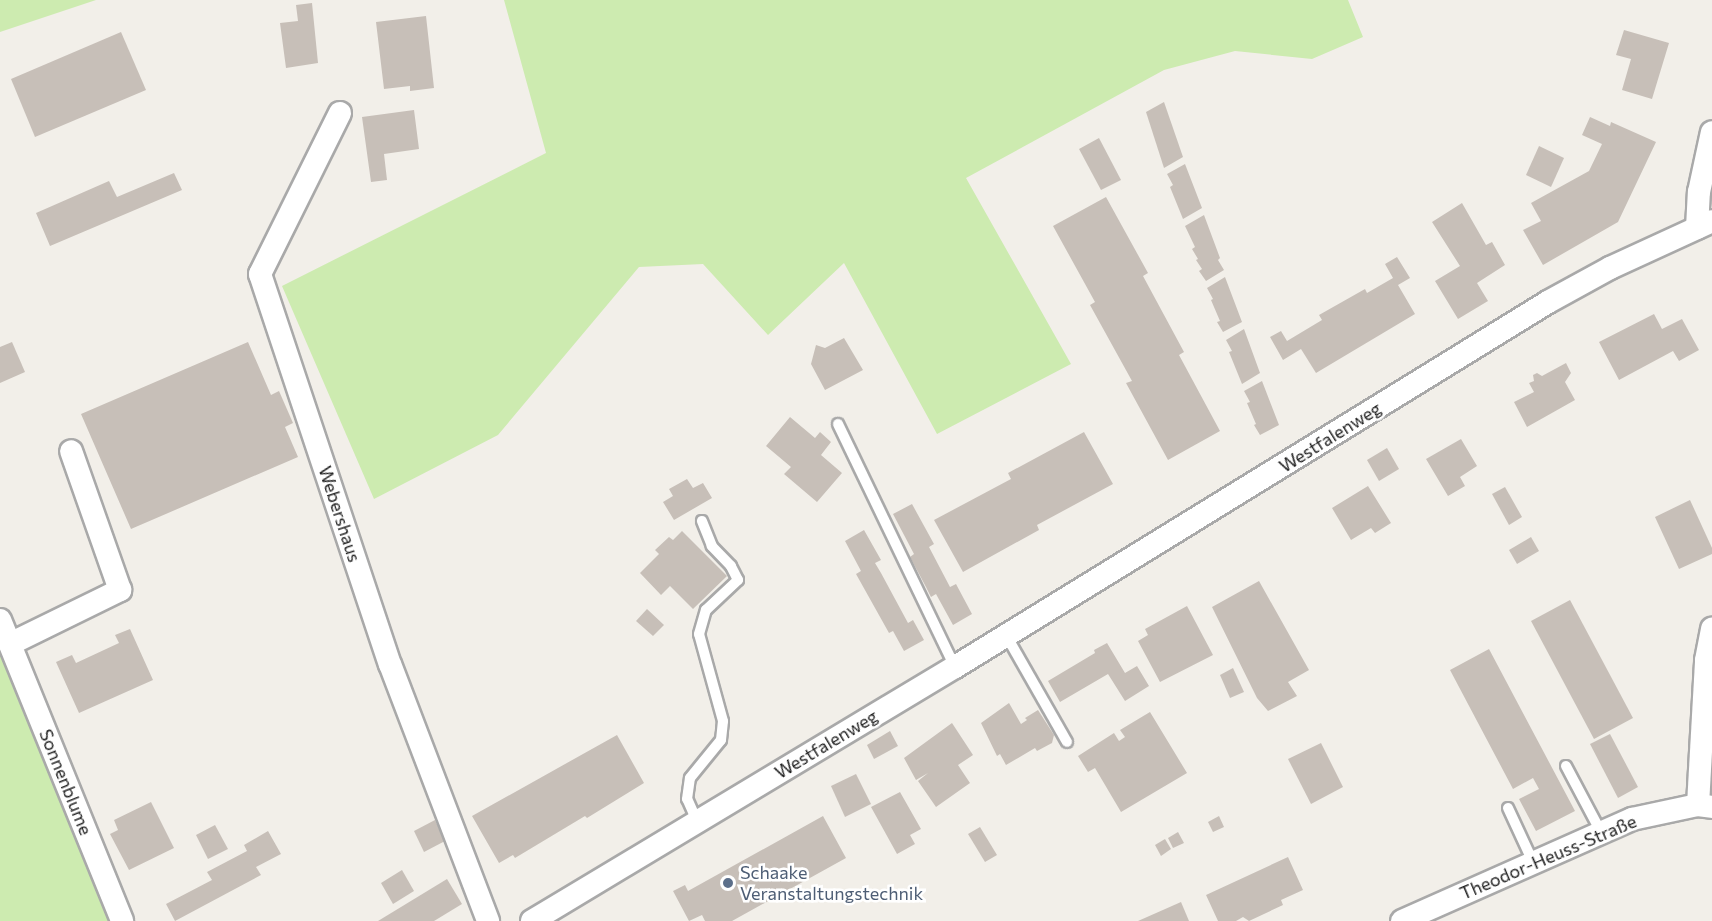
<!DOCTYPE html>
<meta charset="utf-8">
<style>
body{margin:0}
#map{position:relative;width:1712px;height:921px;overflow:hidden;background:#f2efe9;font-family:Commissioner,sans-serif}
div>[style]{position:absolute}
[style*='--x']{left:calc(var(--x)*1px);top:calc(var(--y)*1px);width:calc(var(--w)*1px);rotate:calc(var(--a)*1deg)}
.grass>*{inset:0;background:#cdebb0}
.building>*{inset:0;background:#c7bfb8}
.roads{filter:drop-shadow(2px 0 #a9a9a9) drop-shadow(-2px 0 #a9a9a9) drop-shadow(0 2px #a9a9a9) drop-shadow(0 -2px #a9a9a9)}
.lane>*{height:10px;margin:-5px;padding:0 5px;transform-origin:5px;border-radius:5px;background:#fff}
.street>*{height:22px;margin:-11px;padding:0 11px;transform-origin:11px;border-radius:11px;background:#fff}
.dots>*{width:16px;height:16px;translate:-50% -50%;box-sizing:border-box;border:3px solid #fff;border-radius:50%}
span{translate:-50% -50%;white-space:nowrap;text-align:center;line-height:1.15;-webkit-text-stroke:5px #fff;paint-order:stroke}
.street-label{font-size:18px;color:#222}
.service-label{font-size:18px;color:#4e5e75}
.left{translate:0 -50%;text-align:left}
</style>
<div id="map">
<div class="grass">
<div style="clip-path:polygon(0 0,96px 0,0 32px)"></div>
<div style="clip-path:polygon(504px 0,1348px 0,1363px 37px,1312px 59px,1235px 51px,1164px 70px,966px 178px,1071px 364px,937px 434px,844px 263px,768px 335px,703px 264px,639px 267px,498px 435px,374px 499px,282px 286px,546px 153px)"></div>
<div style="clip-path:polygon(0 643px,118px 921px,0 921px)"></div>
</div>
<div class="building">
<div style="clip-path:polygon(312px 3px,318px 63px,286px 68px,280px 23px,298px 21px,296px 5px)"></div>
<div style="clip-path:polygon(426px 16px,434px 88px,410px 91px,410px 86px,384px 89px,376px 22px)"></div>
<div style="clip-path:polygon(1624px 30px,1669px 43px,1652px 99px,1622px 90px,1631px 59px,1616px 55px)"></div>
<div style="clip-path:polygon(121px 32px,146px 90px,35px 137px,11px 79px)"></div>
<div style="clip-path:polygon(1164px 102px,1183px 157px,1164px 168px,1146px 112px)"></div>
<div style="clip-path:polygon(414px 110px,419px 149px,384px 154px,387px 180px,371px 182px,362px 117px)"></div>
<div style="clip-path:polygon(1590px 117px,1610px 126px,1611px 122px,1656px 142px,1618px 222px,1543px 265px,1523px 230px,1541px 221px,1531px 203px,1589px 171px,1602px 144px,1582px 135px)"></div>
<div style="clip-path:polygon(1099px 138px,1121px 180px,1101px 190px,1079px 149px)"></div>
<div style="clip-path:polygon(1539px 146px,1564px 158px,1551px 187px,1526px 175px)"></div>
<div style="clip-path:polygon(1185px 164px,1202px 208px,1183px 219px,1170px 187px,1173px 185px,1167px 174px)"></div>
<div style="clip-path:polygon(174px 173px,182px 190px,50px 246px,36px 213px,109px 181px,117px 197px)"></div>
<div style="clip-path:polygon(1106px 197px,1148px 273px,1143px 276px,1184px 352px,1179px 355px,1220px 431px,1168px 460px,1126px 383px,1132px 381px,1090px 305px,1095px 302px,1053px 226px)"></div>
<div style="clip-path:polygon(1462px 203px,1486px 245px,1492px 242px,1505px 265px,1477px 283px,1488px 301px,1458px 319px,1435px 281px,1460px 266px,1432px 222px)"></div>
<div style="clip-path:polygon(1204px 215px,1220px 258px,1218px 260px,1224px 270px,1206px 281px,1199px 271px,1202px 269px,1196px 260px,1198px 259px,1192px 249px,1195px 247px,1185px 226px)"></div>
<div style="clip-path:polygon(1397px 257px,1410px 278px,1398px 285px,1415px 314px,1316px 373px,1301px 349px,1283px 360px,1270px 337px,1281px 331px,1287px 341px,1322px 320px,1319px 315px,1365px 289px,1367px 293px,1393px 278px,1385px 264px)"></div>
<div style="clip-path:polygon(1225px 277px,1242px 322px,1223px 332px,1217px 322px,1220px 321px,1211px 300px,1213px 299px,1207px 288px)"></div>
<div style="clip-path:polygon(1654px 314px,1662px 329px,1682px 319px,1699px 350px,1679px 361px,1673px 351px,1619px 380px,1599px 342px)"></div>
<div style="clip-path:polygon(1244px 329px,1260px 373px,1242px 384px,1229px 352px,1232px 351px,1226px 340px)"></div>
<div style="clip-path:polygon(844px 338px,863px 370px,825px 390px,811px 364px,816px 345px,825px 348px)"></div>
<div style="clip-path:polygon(12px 342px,25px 372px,0 383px,0 347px)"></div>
<div style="clip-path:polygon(248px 342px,271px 395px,279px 391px,293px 423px,285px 427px,298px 457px,131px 529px,81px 414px)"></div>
<div style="clip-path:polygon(1566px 363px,1571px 373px,1565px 382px,1575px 400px,1527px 427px,1514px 402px,1534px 392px,1529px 383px,1534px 381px,1533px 375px,1537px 373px,1542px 376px)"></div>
<div style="clip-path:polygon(1262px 381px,1279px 425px,1260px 435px,1254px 425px,1256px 424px,1247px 403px,1250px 402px,1244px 391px)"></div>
<div style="clip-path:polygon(790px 417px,815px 438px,820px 432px,831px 442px,821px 455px,842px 473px,817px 502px,784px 474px,791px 467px,766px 446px)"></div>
<div style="clip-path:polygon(1084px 432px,1113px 484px,1037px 525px,1039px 530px,963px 572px,934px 520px,1011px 479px,1008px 473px)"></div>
<div style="clip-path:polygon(1461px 439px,1477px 466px,1460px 477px,1465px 486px,1448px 496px,1426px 459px)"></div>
<div style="clip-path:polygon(1387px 448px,1399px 469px,1379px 481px,1367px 460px)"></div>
<div style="clip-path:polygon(687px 479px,693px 488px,703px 483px,712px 498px,674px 520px,663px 502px,673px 496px,669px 489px)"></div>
<div style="clip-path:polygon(1368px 486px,1391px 523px,1375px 533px,1371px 528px,1351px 540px,1332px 508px)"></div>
<div style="clip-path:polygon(1505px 487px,1522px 517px,1509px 525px,1492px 494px)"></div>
<div style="clip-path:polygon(1690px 500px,1712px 548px,1712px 554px,1679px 569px,1655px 517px)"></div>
<div style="clip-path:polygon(912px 504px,934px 544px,929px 547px,950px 587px,956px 584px,972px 614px,953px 625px,936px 594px,931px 597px,926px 587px,910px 557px,914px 554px,893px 514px)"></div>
<div style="clip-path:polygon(864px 530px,881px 560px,875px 563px,881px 573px,908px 623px,913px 620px,924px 640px,904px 651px,893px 631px,889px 633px,856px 574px,861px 571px,845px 541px)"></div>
<div style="clip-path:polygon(682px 531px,727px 576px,693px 609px,670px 586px,661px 595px,640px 573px,659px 554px,655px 550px,669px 537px,673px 540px)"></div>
<div style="clip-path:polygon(1531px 537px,1539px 551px,1517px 564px,1509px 550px)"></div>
<div style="clip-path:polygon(1259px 581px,1309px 670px,1288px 682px,1297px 696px,1268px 711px,1257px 698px,1212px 607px)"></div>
<div style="clip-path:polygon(1570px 600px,1633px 718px,1594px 739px,1531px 621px)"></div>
<div style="clip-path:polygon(1187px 606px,1213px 655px,1160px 682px,1138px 641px,1148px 635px,1145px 629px)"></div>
<div style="clip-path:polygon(647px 609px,664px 625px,653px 636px,636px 621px)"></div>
<div style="clip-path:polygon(130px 629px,153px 680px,79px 713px,56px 662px,72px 655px,76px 663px,119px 643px,115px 635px)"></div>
<div style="clip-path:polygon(1107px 643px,1125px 673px,1137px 666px,1149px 686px,1125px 701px,1108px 674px,1060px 702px,1048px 681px,1095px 653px,1094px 650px)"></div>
<div style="clip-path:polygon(1489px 649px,1575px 811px,1536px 831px,1519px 799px,1539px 789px,1533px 778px,1513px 789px,1450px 670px)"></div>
<div style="clip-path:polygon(1233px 668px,1244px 692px,1230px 698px,1220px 675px)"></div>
<div style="clip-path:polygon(1009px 703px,1021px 724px,1027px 720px,1025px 718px,1038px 710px,1054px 735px,1052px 743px,1037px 751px,1035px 748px,1006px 765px,1000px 754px,997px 756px,981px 723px)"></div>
<div style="clip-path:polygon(1150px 712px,1187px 773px,1121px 812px,1095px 768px,1088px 772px,1078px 756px,1114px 733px,1119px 741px,1125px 737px,1120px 730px)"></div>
<div style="clip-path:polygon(952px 723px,973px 755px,958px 765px,970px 783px,936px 807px,918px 781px,928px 773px,916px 780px,904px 758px)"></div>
<div style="clip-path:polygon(890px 731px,898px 746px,874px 759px,867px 745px)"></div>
<div style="clip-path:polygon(1610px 734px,1638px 787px,1618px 798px,1590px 744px)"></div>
<div style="clip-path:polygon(617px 735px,644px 783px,587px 818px,585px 816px,515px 858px,513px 855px,499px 863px,472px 816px)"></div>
<div style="clip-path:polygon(1321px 743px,1343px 787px,1311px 804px,1288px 759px)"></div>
<div style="clip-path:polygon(856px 774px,871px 804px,845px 817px,831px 786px)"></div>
<div style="clip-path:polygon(900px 792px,921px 829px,910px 835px,915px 844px,897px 854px,871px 807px)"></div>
<div style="clip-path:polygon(151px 802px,174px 848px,129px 870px,110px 834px,118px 830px,114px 820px)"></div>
<div style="clip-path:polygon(823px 816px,846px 858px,732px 921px,705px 921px,702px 915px,689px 921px,673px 891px,685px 885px,688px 891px)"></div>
<div style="clip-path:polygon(1219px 816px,1224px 827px,1213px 832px,1208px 822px)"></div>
<div style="clip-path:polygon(435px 820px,445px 841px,424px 852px,414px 831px)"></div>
<div style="clip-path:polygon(215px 825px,228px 849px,208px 859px,196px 835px)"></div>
<div style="clip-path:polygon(980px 827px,997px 855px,985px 862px,968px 834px)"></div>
<div style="clip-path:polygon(268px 831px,281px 854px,256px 867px,261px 875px,175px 921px,166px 904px,212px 880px,207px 872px,247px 851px,244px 845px)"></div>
<div style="clip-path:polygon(1178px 832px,1184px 843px,1173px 848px,1168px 838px)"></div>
<div style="clip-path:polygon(1165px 839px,1171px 849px,1161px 856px,1155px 845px)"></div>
<div style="clip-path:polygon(1288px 857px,1303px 890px,1281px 900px,1283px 905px,1249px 921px,1243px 917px,1236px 921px,1218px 921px,1206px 895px)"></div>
<div style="clip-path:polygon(402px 870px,414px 891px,393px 904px,381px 883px)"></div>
<div style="clip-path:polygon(447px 879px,462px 904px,439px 918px,434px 921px,378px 921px)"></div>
<div style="clip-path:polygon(1181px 902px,1189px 921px,1138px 921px)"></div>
</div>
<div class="roads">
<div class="lane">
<div style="--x:838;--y:424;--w:270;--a:64.3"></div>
<div style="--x:1006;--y:635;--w:123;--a:60.3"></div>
<div style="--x:1566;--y:766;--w:75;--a:62.1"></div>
<div style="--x:1508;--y:808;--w:60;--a:65.2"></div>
<div style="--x:697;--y:821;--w:24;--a:-114"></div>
<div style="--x:687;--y:799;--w:21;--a:-82"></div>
<div style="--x:690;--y:778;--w:49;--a:-50.8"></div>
<div style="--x:721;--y:740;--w:19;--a:-84"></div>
<div style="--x:723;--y:721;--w:90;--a:-105.4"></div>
<div style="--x:699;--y:634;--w:25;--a:-74"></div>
<div style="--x:706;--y:610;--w:44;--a:-43.2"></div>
<div style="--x:738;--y:580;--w:16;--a:-117"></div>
<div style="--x:731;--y:566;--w:28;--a:-134"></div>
<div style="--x:712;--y:546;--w:27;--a:-112"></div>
</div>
<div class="street">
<div style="--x:340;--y:113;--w:180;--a:116.4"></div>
<div style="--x:260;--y:274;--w:411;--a:71.6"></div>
<div style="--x:390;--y:664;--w:275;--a:69.1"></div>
<div style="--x:1697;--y:228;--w:36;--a:-87"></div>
<div style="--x:1699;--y:192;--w:61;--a:-77.8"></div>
<div style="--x:0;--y:620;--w:325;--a:67.9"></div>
<div style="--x:10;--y:644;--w:123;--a:-26.1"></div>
<div style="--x:120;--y:590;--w:147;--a:-109.4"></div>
<div style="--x:1698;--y:805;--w:145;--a:-86.8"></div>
<div style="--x:1706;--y:660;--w:32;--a:-79"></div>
<div style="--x:532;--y:921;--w:493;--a:-31"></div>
<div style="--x:955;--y:667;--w:696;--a:-31.61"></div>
<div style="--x:1548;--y:302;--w:71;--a:-28.7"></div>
<div style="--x:1610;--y:268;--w:112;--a:-24.7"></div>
<div style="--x:1402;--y:921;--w:252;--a:-23.9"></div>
<div style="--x:1632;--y:819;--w:67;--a:-12"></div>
<div style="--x:1698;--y:805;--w:14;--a:8"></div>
</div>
</div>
<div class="dots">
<div style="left:728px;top:883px;background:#5c6f8a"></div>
</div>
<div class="street-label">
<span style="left:1330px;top:437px;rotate:-32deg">Westfalenweg</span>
<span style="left:340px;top:514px;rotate:72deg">Webershaus</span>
<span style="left:826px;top:744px;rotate:-31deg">Westfalenweg</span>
<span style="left:66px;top:782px;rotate:68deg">Sonnenblume</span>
<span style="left:1548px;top:857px;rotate:-23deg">Theodor-Heuss-Straße</span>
</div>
<div class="service-label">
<span class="left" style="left:740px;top:883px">Schaake<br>Veranstaltungstechnik</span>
</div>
</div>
